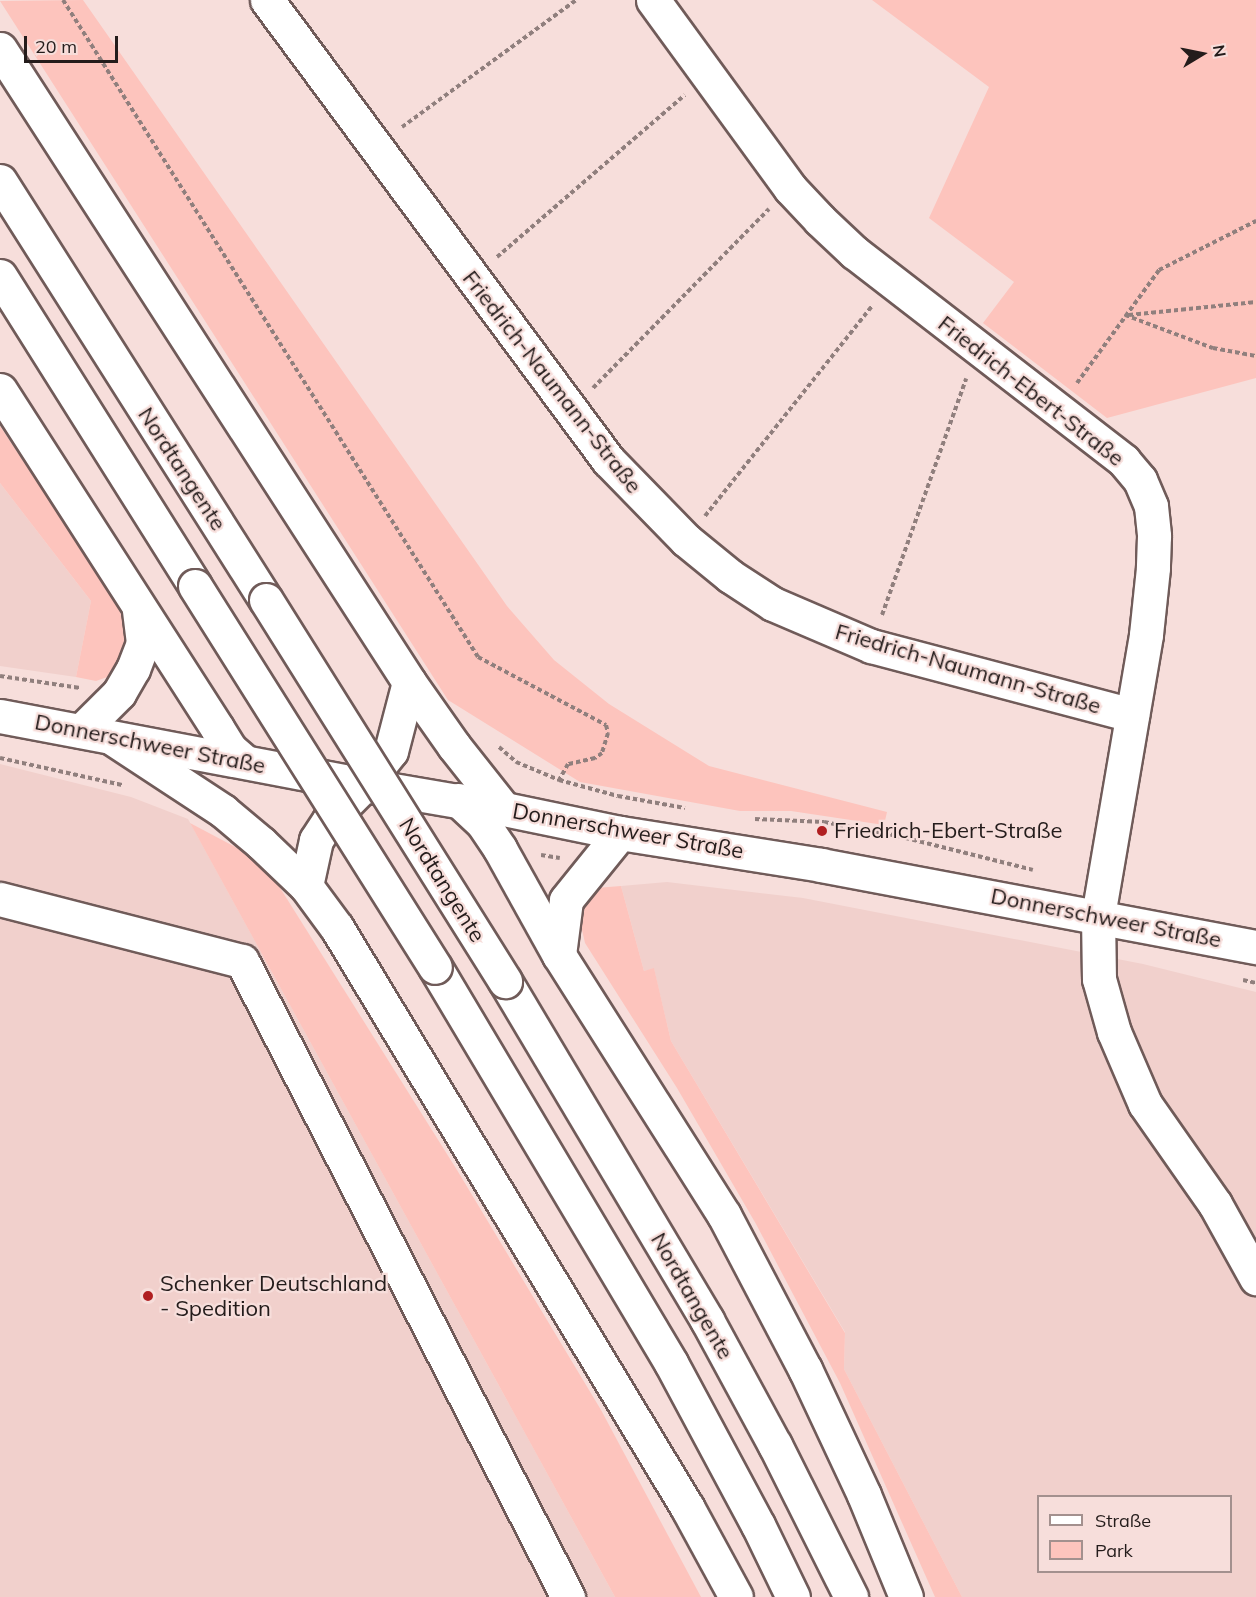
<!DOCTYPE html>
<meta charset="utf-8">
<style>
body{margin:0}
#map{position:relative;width:1256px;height:1597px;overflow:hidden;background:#f7dedb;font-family:Mulish,sans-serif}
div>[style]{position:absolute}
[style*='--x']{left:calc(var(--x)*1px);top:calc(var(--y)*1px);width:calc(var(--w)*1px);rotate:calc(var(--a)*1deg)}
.built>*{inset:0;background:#f1d0cc}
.green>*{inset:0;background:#fdc4bd}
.path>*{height:4px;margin-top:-2px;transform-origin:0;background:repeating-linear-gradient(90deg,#907f7d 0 4.5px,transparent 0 7.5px)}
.roads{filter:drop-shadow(2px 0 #705b59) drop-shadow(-2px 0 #705b59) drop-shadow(0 2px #705b59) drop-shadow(0 -2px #705b59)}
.minor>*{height:33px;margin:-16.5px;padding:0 16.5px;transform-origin:16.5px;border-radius:16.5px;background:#fff}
.major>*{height:33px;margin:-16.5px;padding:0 16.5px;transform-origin:16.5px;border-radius:16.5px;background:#fff}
.highway>*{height:33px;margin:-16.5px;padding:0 16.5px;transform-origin:16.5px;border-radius:16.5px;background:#fff}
.bridges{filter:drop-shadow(2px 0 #705b59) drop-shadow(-2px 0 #705b59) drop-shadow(0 2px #705b59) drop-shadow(0 -2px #705b59)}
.highway-bridge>*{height:33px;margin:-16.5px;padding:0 16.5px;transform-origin:16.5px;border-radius:16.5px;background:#fff}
.dots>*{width:16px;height:16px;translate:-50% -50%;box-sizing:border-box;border:3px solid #f7dedb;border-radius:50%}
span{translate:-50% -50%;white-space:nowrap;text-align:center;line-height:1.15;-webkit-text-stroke:4.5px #f7dedb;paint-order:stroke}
.street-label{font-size:22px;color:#241c1b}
.poi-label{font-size:22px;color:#241c1b}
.left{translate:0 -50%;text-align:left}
.legend{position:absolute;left:1037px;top:1495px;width:195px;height:78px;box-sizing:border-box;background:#f7dedb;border:2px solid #a3908e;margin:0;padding:8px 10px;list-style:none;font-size:18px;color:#241c1b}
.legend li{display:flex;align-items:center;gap:12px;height:30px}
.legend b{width:30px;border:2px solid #a3908e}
.north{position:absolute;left:1172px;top:24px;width:60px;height:60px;-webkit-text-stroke:4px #f7dedb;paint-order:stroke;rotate:80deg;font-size:16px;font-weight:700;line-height:24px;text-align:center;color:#241c1b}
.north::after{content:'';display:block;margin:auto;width:21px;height:27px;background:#241c1b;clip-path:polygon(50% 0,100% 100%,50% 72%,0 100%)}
.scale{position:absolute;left:24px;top:36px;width:94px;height:27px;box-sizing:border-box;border:3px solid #241c1b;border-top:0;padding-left:8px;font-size:18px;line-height:21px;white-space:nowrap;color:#241c1b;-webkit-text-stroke:4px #f7dedb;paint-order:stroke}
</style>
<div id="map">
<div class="built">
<div style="clip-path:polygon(0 483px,91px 601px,76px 677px,0 666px)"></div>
<div style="clip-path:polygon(0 764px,131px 797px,188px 819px,615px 1597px,0 1597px)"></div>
<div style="clip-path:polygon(evenodd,667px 882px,803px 898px,1143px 964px,1256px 992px,1256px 1597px,962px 1597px,844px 1369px,845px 1332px,671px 1041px,654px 969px,644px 971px,621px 886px,667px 882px,1038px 1496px,1230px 1496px,1230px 1572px,1038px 1572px,1038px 1496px)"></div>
</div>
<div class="green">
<div style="clip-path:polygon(83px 0,507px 606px,554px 660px,609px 704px,709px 766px,887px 812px,884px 825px,791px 811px,740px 811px,580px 782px,448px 700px,0 1px)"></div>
<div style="clip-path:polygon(872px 0,1256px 0,1256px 378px,1107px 418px,983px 323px,1014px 282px,929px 218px,989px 87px)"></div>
<div style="clip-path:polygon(0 426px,120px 608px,128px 648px,110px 676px,96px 681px,76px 677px,91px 601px,0 483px)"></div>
<div style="clip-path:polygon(190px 823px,241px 850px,277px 883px,457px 1170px,601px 1410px,701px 1597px,615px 1597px)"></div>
<div style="clip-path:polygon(621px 886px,644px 971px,654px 968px,671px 1041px,845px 1333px,844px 1369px,962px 1597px,935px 1597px,840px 1383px,756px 1224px,677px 1088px,585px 943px,580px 921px,585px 901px,596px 888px)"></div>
</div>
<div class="path">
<div style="--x:63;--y:0;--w:777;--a:57.72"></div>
<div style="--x:478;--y:657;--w:145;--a:28"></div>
<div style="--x:606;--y:725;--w:8;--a:76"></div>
<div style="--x:608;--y:733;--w:21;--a:107"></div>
<div style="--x:602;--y:753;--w:9;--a:144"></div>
<div style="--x:595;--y:758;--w:28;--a:167"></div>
<div style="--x:568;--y:764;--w:18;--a:119"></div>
<div style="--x:402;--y:127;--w:215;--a:-36.1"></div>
<div style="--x:497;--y:257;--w:248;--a:-40.8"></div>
<div style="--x:1125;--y:315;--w:94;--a:20.6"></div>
<div style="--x:1213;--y:348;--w:44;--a:10.5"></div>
<div style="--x:1129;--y:315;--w:128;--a:-5.8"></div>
<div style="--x:1077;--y:383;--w:140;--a:-54"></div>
<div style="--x:1159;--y:270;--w:109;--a:-26.8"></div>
<div style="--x:593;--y:388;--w:251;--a:-45.5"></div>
<div style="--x:705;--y:516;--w:268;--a:-51.5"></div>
<div style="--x:882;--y:615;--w:251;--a:-70.4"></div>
<div style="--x:0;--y:676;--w:81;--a:8.5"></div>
<div style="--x:499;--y:747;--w:23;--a:41"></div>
<div style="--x:516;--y:762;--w:47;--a:22.7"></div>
<div style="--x:559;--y:780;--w:61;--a:15.2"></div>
<div style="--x:618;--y:796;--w:68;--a:10.2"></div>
<div style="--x:0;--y:758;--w:125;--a:12.5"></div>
<div style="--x:755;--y:819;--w:69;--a:2.5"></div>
<div style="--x:824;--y:822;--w:75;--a:10.7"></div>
<div style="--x:898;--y:836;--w:139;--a:14.1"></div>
<div style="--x:541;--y:855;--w:19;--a:9"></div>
<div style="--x:1243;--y:980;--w:13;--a:13"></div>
</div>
<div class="roads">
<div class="minor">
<div style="--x:267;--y:0;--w:573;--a:53.45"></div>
<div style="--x:608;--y:460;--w:112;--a:45.7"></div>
<div style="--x:686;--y:540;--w:57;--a:39.3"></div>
<div style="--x:730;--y:576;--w:51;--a:33.1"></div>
<div style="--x:773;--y:604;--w:107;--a:23.2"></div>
<div style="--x:871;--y:646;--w:270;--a:14.8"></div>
<div style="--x:653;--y:0;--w:233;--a:53.9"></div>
<div style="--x:790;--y:188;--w:44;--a:46.8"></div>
<div style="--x:820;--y:220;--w:47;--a:43.3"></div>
<div style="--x:854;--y:252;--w:341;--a:37.7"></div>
<div style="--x:1124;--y:461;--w:25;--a:50"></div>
<div style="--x:1140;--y:480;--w:28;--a:67"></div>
<div style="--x:1151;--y:506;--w:30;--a:84"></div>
<div style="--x:1154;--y:536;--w:32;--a:92"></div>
<div style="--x:1153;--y:568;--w:67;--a:96"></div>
<div style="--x:1146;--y:635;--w:285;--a:99.7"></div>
<div style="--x:1098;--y:916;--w:63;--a:89.1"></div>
<div style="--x:1099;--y:979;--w:55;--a:74.2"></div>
<div style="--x:1114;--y:1032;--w:78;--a:66.7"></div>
<div style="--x:1145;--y:1104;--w:122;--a:55"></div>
<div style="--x:1215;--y:1204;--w:85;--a:61"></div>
<div style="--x:0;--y:899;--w:250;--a:14.4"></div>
<div style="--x:242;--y:961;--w:715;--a:62.86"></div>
</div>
<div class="major">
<div style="--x:0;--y:716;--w:370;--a:10.7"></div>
<div style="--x:364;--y:785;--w:142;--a:9.7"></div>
<div style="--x:504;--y:809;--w:118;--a:11.7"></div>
<div style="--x:620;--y:833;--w:204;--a:9"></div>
<div style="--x:821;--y:865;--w:443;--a:10.7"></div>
</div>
<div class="highway">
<div style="--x:0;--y:49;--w:754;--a:57.13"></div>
<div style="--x:409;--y:682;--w:78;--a:54.9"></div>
<div style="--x:454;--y:746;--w:80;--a:51.6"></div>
<div style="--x:0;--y:181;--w:496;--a:57.6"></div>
<div style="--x:0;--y:276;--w:366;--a:57.8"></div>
<div style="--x:0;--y:390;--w:402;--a:57.3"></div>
<div style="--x:217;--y:728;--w:25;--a:58"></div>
<div style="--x:230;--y:749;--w:18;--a:41"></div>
<div style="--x:81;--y:731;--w:54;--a:-45"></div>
<div style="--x:119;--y:693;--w:28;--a:-60"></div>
<div style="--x:133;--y:669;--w:28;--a:-69"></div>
<div style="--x:143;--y:643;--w:34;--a:-97"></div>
<div style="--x:112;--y:738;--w:133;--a:33.3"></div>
<div style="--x:223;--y:811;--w:50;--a:40.1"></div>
<div style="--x:261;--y:843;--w:62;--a:43.7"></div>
<div style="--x:306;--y:886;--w:52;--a:53.6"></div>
<div style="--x:337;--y:928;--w:677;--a:58.85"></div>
<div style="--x:687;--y:1507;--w:102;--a:61.4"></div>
<div style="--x:458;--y:800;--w:33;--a:43"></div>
<div style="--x:482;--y:822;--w:32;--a:56"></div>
<div style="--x:500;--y:849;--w:121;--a:60.9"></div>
<div style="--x:559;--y:955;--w:308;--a:57.6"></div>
<div style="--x:724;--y:1215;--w:174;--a:62.3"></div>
<div style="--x:805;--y:1369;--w:139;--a:64.9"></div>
<div style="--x:864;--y:1495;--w:110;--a:67.6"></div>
<div style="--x:306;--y:886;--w:47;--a:-77.7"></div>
<div style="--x:316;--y:840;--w:24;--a:-57"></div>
<div style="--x:329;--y:820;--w:49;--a:-45"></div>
<div style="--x:364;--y:785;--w:43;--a:-51.5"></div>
<div style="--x:391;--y:751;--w:71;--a:-75.4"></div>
<div style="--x:559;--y:955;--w:55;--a:-82.7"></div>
<div style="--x:566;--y:900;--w:86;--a:-51.1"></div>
<div style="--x:435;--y:967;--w:461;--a:59.2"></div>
<div style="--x:671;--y:1363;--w:184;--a:61.8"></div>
<div style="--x:758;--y:1525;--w:80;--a:64.1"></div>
<div style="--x:505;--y:981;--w:395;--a:59.2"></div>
<div style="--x:707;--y:1320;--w:142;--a:61.5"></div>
<div style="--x:775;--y:1445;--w:170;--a:63.4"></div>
</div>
</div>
<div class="bridges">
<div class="highway-bridge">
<div style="--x:195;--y:586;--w:450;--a:57.8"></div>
<div style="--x:266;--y:600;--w:450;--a:57.9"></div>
</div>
</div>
<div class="dots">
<div style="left:822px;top:831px;background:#b01f21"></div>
<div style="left:148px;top:1296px;background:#b01f21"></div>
</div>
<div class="street-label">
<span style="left:552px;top:382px;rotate:52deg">Friedrich-Naumann-Straße</span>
<span style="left:1031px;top:391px;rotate:38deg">Friedrich-Ebert-Straße</span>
<span style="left:182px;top:469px;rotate:57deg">Nordtangente</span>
<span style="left:968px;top:669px;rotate:16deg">Friedrich-Naumann-Straße</span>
<span style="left:150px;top:744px;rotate:11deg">Donnerschweer Straße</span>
<span style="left:628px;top:831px;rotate:10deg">Donnerschweer Straße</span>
<span style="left:442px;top:880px;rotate:58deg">Nordtangente</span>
<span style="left:1106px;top:918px;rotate:11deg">Donnerschweer Straße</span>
<span style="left:692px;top:1296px;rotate:60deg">Nordtangente</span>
</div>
<div class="poi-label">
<span class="left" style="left:834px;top:831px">Friedrich-Ebert-Straße</span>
<span class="left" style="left:160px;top:1296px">Schenker Deutschland<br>- Spedition</span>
</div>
<ul class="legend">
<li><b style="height:8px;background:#fff"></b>Straße</li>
<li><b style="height:16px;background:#fdc4bd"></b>Park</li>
</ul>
<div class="north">N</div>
<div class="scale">20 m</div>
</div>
